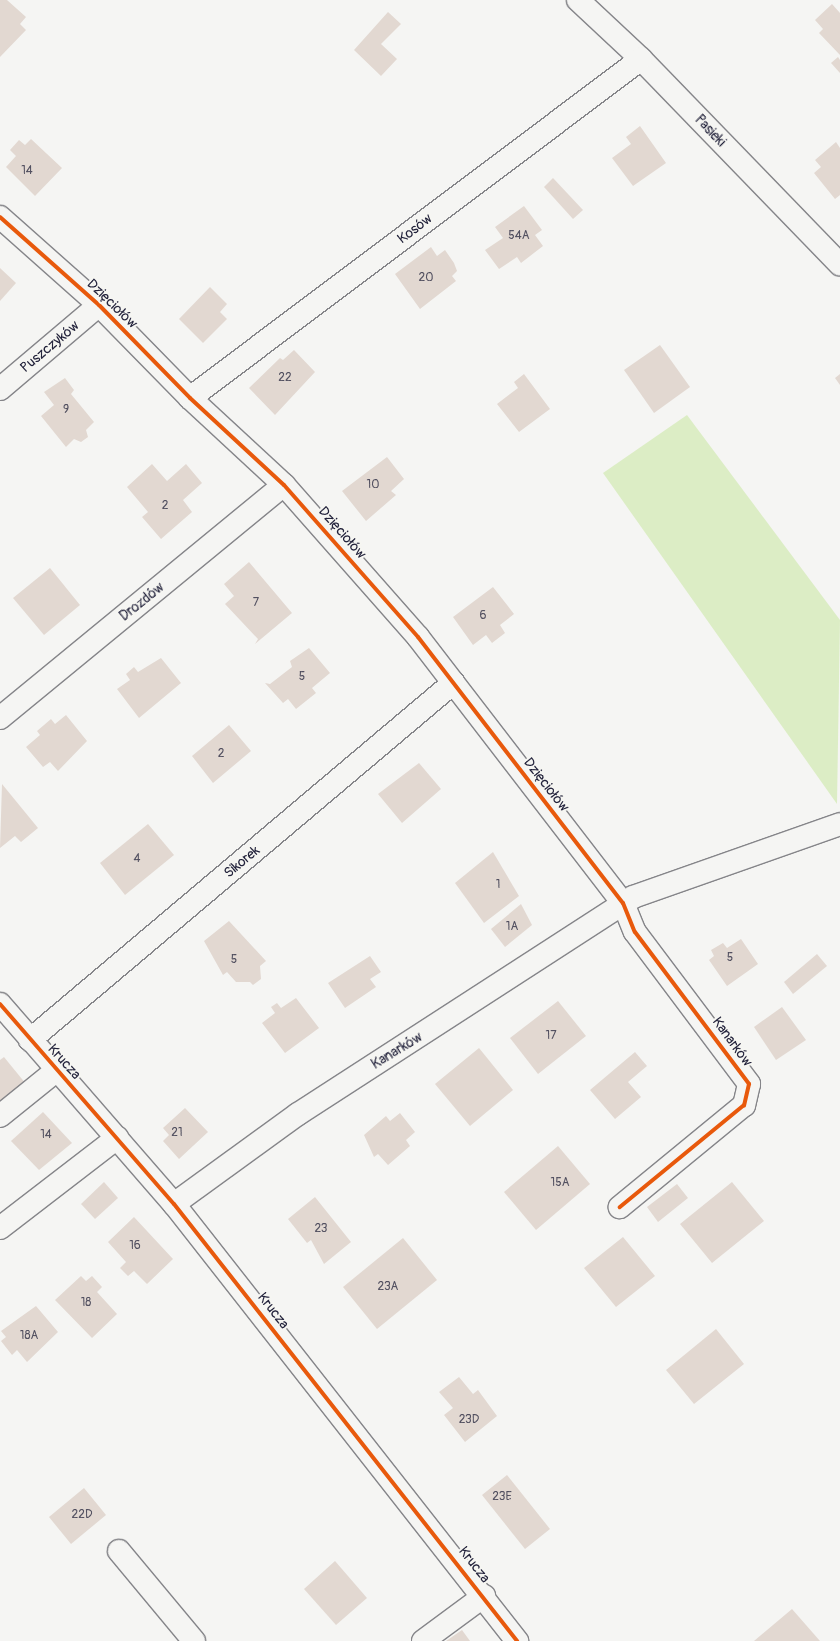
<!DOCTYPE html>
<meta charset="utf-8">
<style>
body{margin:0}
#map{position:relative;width:840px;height:1641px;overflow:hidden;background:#f5f5f3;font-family:Pangolin,sans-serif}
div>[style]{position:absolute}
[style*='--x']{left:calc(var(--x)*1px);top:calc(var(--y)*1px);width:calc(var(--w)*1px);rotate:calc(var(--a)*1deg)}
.green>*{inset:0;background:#dcedc5}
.building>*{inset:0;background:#e2d8d1}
.roads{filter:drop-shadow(1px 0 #858589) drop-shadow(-1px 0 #858589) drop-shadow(0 1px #858589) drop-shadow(0 -1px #858589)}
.minor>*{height:22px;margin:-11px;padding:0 11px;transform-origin:11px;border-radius:11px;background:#f5f5f3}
.cycleway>*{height:4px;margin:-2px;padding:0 2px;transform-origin:2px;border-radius:2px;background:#e8590c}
span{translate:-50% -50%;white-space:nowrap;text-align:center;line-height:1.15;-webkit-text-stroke:4px #f6f6f2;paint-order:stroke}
.number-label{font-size:12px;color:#525060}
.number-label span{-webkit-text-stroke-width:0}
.street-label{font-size:14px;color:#22223b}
</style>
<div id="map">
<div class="green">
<div style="clip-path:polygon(687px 415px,840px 620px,837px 804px,603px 473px)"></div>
</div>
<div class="building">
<div style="clip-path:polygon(0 0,7px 0,26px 17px,20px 24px,26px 30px,0 57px)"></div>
<div style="clip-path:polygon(832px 4px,840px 13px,840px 55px,819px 33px,823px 29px,815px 20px)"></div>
<div style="clip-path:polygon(388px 12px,401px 24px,381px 44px,397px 59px,381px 76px,354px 50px)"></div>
<div style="clip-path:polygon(838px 57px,840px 60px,840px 73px,831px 63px)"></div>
<div style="clip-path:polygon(640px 126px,666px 163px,633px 186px,612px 158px,631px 144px,626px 137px)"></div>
<div style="clip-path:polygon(31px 139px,62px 168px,35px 196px,6px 167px,16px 156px,10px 150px,19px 140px,25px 145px)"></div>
<div style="clip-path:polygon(836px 142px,840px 148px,840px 195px,835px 199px,814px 173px,821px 167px,815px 160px)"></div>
<div style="clip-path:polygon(553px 178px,583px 210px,573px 219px,544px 187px)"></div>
<div style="clip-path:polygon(524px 206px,542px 230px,535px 235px,543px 246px,521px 263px,517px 257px,499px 269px,485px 250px,503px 238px,495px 227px)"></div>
<div style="clip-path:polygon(431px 247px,437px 256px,445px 250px,454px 263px,457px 271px,452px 276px,456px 281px,420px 309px,395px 274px)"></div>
<div style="clip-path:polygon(0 268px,16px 283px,0 301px)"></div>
<div style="clip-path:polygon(210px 287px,227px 304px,220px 312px,227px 319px,203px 343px,179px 319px)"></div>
<div style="clip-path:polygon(660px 345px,690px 387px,654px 413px,624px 370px)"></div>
<div style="clip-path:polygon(294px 350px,315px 372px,275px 415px,249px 388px,280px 358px,283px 360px)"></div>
<div style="clip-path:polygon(524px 374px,550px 409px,519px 432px,497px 404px,518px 388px,514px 382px)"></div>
<div style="clip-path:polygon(840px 374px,840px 385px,835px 378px)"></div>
<div style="clip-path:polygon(65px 378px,74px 390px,71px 394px,94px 422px,86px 430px,88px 437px,81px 442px,74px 439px,66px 447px,41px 416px,54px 405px,44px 392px)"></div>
<div style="clip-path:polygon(387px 457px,404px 479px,391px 491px,396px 495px,366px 521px,342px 491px)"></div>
<div style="clip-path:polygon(152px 464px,167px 481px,186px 464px,202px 483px,183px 500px,192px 512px,161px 539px,142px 517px,148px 512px,127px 487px)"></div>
<div style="clip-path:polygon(249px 562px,292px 613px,255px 644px,258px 639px,225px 604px,234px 596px,224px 584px)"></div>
<div style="clip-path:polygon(50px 568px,80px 605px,44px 635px,13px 598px)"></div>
<div style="clip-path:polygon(493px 587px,514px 614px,500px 625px,505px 633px,492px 643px,486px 635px,473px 645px,453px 617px)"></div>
<div style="clip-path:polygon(309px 648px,330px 673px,312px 688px,316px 693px,296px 709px,288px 699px,283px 703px,265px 683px,270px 684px,292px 667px,290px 661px)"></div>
<div style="clip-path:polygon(161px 658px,181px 683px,139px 718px,117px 689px,130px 680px,126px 674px,134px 667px,138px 672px)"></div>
<div style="clip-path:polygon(66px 715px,87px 741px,58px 771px,50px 762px,43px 767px,26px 747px,40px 735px,37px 731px,51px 719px,55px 724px)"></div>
<div style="clip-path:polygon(229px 725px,251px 751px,213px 783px,192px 756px)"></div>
<div style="clip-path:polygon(419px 763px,441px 789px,402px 823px,378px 794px)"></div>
<div style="clip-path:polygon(2px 784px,38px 828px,21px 842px,15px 836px,0 848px)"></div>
<div style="clip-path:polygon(148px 824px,174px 855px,125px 895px,100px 863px)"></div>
<div style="clip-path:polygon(493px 852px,519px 896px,484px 923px,455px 883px)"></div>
<div style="clip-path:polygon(521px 904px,532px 925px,505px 947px,491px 929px)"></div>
<div style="clip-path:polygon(229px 921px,266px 961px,260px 966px,261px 979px,253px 985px,250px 982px,236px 982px,227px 972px,223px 975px,204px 941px)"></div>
<div style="clip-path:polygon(741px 939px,758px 964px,727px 986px,709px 960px,714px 956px,711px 950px,723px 943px,727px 948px)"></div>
<div style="clip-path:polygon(817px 954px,827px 966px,793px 994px,784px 982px)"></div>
<div style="clip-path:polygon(370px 956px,381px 972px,370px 979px,376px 987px,345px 1008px,328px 983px)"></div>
<div style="clip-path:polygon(296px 998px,319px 1028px,285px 1053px,262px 1023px,275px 1013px,271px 1007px,277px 1003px,281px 1008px)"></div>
<div style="clip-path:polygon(558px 1001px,586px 1036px,538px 1074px,510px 1038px)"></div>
<div style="clip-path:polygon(782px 1007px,806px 1040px,776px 1060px,754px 1027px)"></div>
<div style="clip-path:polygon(479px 1048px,513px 1090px,470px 1126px,435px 1084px)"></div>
<div style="clip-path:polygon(635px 1052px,647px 1066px,628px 1082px,641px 1097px,615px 1119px,590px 1090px)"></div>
<div style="clip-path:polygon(4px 1057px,26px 1084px,0 1106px,0 1060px)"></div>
<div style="clip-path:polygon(185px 1108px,208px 1132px,179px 1159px,163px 1141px,169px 1135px,163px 1128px)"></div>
<div style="clip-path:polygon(43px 1112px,72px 1143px,39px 1170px,11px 1141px)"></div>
<div style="clip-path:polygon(400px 1113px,415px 1132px,406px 1140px,410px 1146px,388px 1165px,378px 1154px,374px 1157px,364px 1135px,386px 1116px,390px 1121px)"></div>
<div style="clip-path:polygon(558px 1146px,590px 1184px,536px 1230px,504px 1192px)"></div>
<div style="clip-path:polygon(104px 1182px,118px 1198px,95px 1219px,81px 1204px)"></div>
<div style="clip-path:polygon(732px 1182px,764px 1221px,712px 1263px,680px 1224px)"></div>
<div style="clip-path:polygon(677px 1184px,688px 1198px,658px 1222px,647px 1207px)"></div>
<div style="clip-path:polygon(315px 1197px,351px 1242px,324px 1264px,311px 1240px,307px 1243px,288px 1219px)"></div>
<div style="clip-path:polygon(134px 1217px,173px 1259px,147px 1284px,134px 1271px,128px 1276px,120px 1268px,126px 1262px,108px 1242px)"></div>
<div style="clip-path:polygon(623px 1237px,655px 1276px,616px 1307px,584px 1268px)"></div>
<div style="clip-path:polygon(403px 1238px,437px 1280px,377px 1329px,343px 1287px)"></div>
<div style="clip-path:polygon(81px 1276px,86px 1281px,92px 1276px,102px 1287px,97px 1292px,117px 1314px,92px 1338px,55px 1300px)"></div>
<div style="clip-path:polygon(36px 1306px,58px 1332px,27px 1362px,17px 1350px,12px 1355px,1px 1341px,6px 1337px,1px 1331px)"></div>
<div style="clip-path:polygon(716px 1329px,744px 1364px,694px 1404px,666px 1370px)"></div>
<div style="clip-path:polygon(459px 1377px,473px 1394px,478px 1390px,497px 1416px,465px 1442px,444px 1415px,453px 1408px,439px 1392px)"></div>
<div style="clip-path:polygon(507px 1475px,550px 1529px,525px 1549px,482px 1495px)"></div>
<div style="clip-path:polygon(84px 1488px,106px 1515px,71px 1544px,49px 1517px)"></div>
<div style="clip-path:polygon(335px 1561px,367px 1598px,336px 1625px,304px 1589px)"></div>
<div style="clip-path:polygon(792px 1609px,820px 1641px,754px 1641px)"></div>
<div style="clip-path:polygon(462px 1630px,470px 1641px,446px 1641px)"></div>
</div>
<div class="roads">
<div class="minor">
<div style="--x:578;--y:0;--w:86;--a:43.1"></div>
<div style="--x:641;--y:59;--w:286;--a:45.9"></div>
<div style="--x:0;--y:217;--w:132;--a:41.6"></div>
<div style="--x:99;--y:305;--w:130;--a:45.6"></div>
<div style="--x:190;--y:398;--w:128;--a:42.8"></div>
<div style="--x:284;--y:485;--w:203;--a:48.6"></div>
<div style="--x:418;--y:637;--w:336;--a:52.4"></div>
<div style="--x:623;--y:903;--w:31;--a:68"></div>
<div style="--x:635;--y:932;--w:190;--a:53.1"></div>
<div style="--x:749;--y:1084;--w:22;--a:103"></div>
<div style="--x:744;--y:1105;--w:161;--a:140.6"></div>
<div style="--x:0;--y:389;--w:130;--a:-40.3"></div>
<div style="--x:190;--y:398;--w:564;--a:-36.93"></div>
<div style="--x:0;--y:718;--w:367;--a:-39.4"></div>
<div style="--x:0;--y:1004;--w:265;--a:49"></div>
<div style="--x:174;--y:1204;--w:556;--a:51.87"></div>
<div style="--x:30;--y:1040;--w:554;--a:-40.16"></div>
<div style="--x:0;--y:1116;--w:73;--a:-38.9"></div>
<div style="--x:174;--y:1204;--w:153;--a:-36"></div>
<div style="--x:298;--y:1114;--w:399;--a:-32.9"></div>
<div style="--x:633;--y:897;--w:219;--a:-19.4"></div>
<div style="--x:0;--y:1228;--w:148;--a:-37.6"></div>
<div style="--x:119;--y:1551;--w:117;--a:50.2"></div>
<div style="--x:423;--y:1641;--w:76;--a:-36.4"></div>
</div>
</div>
<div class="cycleway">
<div style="--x:0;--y:217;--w:132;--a:41.6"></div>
<div style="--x:99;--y:305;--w:130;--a:45.6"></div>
<div style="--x:190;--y:398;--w:128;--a:42.8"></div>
<div style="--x:284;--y:485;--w:203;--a:48.6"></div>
<div style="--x:418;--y:637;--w:336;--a:52.4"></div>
<div style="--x:623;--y:903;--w:31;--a:68"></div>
<div style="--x:635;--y:932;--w:190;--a:53.1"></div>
<div style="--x:749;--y:1084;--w:22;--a:103"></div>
<div style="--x:744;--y:1105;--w:161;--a:140.6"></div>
<div style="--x:0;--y:1004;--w:265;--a:49"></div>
<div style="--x:174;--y:1204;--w:556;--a:51.87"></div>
</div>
<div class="number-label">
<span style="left:27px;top:171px">14</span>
<span style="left:519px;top:236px">54A</span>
<span style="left:426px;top:278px">20</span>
<span style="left:285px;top:378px">22</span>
<span style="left:66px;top:410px">9</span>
<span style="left:373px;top:485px">10</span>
<span style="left:165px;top:506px">2</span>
<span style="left:256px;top:603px">7</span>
<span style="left:483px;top:616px">6</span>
<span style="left:302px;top:677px">5</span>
<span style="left:221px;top:754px">2</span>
<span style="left:137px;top:859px">4</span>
<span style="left:498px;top:885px">1</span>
<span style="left:512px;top:927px">1A</span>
<span style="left:730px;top:958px">5</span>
<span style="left:234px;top:960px">5</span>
<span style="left:551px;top:1036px">17</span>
<span style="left:177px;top:1133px">21</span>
<span style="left:46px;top:1135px">14</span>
<span style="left:560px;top:1183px">15A</span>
<span style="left:321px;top:1229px">23</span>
<span style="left:135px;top:1246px">16</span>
<span style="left:388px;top:1287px">23A</span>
<span style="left:86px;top:1303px">18</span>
<span style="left:29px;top:1336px">18A</span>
<span style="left:469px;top:1420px">23D</span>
<span style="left:502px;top:1497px">23E</span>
<span style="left:82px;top:1515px">22D</span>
</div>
<div class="street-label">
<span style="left:710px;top:131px;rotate:46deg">Pasieki</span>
<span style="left:415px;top:229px;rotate:-37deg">Kosów</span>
<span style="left:112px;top:304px;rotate:44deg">Dzięciołów</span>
<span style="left:50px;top:347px;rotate:-40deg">Puszczyków</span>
<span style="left:342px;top:533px;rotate:49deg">Dzięciołów</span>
<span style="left:142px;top:602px;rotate:-39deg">Drozdów</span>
<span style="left:546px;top:785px;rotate:52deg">Dzięciołów</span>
<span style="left:242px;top:862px;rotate:-40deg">Sikorek</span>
<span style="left:732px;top:1042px;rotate:54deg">Kanarków</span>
<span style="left:397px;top:1051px;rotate:-32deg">Kanarków</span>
<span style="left:64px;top:1062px;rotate:48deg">Krucza</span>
<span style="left:273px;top:1311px;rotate:52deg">Krucza</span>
<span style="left:474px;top:1565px;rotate:52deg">Krucza</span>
</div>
</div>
